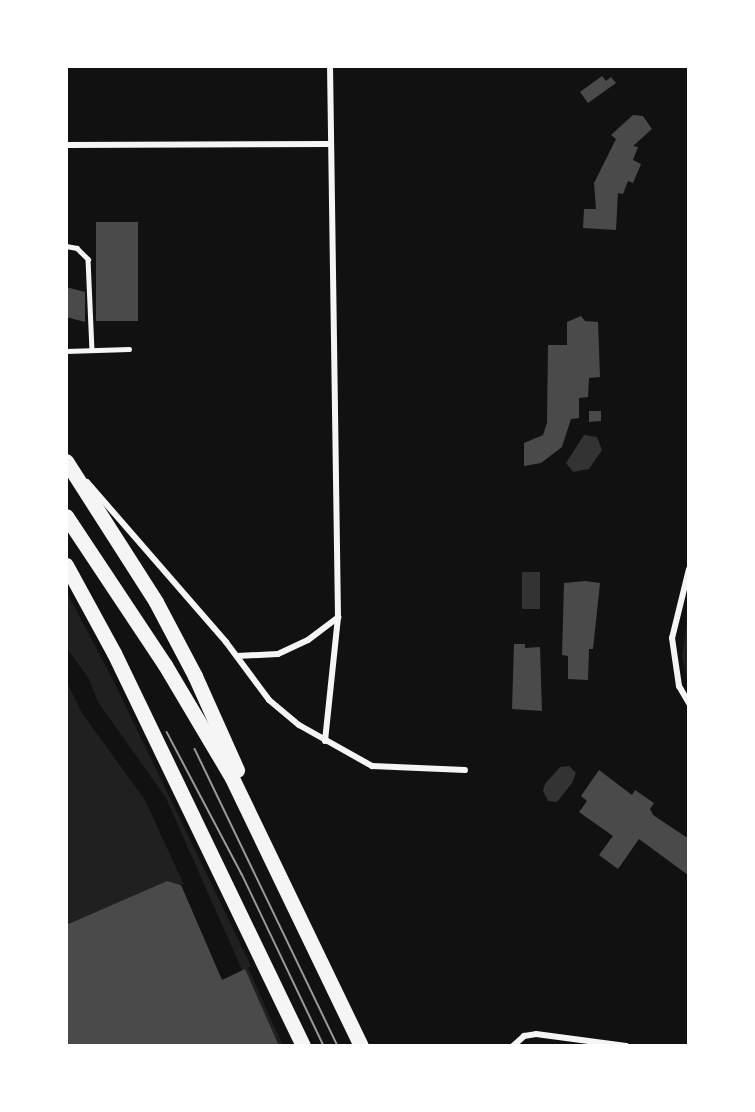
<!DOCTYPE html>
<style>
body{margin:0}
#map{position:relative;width:755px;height:1112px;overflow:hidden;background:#111;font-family:Lato,sans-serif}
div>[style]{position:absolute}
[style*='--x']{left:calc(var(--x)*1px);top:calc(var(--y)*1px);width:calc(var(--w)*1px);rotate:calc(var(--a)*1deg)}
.green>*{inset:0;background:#202020}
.water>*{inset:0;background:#333}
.building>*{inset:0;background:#4a4a4a}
.service>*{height:4.5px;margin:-2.25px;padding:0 2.25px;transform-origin:2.25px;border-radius:2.25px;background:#f5f5f5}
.minor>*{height:6px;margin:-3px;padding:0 3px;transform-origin:3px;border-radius:3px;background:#f5f5f5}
.motorway>*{height:15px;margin:-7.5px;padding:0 7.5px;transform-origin:7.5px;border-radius:7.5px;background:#f5f5f5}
.tram>*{height:1.5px;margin:-0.75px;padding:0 0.75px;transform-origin:0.75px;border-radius:0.75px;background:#9a9a9a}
span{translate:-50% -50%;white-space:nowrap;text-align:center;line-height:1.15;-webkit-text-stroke:5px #fff;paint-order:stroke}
.frame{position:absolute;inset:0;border:68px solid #fff;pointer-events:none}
</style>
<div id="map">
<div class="green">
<div style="clip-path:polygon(66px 591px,113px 680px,251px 966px,248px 968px,283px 1046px,279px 1046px,242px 970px,166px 798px,98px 702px,89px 679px,66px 647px)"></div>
<div style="clip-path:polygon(689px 604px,689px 691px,682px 656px)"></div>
<div style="clip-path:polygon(66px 680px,82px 713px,145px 800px,184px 885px,167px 881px,66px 925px)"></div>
</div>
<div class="water">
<div style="clip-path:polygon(584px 435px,597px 437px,602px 450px,589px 469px,573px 472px,566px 463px)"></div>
<div style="clip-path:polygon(522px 572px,540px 572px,540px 609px,522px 609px)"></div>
<div style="clip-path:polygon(569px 766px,576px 773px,572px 783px,557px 802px,548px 801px,543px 791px,545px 784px,560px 767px)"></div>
</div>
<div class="building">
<div style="clip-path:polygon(602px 76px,606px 81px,611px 77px,616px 83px,588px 103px,580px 92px)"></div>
<div style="clip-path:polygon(633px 115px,643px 116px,652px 129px,633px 146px,638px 147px,633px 160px,641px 164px,633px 183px,628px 181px,623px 194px,618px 193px,616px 230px,583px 228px,584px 209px,596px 209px,594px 183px,616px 139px,611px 135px)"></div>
<div style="clip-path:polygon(96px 222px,138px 222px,138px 321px,96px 321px)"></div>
<div style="clip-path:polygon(66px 287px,85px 292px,85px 322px,66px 317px)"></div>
<div style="clip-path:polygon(581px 316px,585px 321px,598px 322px,600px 377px,589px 378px,588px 397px,579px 398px,579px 418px,571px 419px,562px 447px,541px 463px,524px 466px,524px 443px,543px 435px,547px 423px,548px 345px,567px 345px,567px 322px)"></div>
<div style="clip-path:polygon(589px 411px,601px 411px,601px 421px,589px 422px)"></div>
<div style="clip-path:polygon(585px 581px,600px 583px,593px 649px,589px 649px,588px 680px,568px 679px,568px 656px,562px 655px,564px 583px)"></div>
<div style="clip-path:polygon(514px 644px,525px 644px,525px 648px,540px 647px,542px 711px,512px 709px)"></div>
<div style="clip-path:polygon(599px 770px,632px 795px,635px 790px,654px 803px,650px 809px,653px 815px,689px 839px,688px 875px,639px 839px,618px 869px,599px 855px,613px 836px,579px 812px,587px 801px,581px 796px)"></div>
<div style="clip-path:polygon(167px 881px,181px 885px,222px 980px,245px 969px,279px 1046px,66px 1046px,66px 925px)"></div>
</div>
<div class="service">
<div style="--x:66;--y:246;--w:11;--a:10"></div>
<div style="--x:77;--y:248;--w:16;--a:45"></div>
<div style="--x:88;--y:259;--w:91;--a:87.5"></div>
<div style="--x:66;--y:351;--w:63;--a:-1.8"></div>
</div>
<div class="minor">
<div style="--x:66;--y:145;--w:264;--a:-0.2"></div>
<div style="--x:87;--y:482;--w:212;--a:49"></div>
<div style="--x:226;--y:642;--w:72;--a:53.4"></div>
<div style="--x:269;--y:700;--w:39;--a:40"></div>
<div style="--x:299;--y:725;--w:84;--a:29.3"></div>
<div style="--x:372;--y:766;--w:93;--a:2.5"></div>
<div style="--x:689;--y:569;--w:71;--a:103.8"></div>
<div style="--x:672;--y:638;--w:49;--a:81.7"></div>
<div style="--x:679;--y:686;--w:20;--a:60"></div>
<div style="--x:237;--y:656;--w:41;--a:-2.8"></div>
<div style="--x:278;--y:654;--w:33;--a:-25"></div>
<div style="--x:308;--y:640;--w:38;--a:-37"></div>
<div style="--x:325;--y:741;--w:125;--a:-84"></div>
<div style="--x:338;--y:617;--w:551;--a:-90.83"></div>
<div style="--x:513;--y:1046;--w:15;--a:-42"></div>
<div style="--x:524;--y:1036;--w:12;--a:-9"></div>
<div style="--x:536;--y:1034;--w:91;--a:7.6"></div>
</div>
<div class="motorway">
<div style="--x:66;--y:461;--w:167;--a:57.4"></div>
<div style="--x:156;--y:602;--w:84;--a:62.2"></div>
<div style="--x:195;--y:676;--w:103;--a:65.9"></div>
<div style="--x:66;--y:516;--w:179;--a:56.4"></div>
<div style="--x:165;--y:665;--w:131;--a:59.3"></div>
<div style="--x:232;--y:778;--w:297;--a:64.3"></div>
<div style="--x:66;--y:565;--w:100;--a:61.4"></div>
<div style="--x:114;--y:653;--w:436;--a:64.3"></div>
</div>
<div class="tram">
<div style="--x:167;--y:732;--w:161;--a:62.2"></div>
<div style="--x:242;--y:874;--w:191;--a:64.5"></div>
<div style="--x:195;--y:749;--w:330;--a:64.3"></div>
</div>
<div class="frame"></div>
</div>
